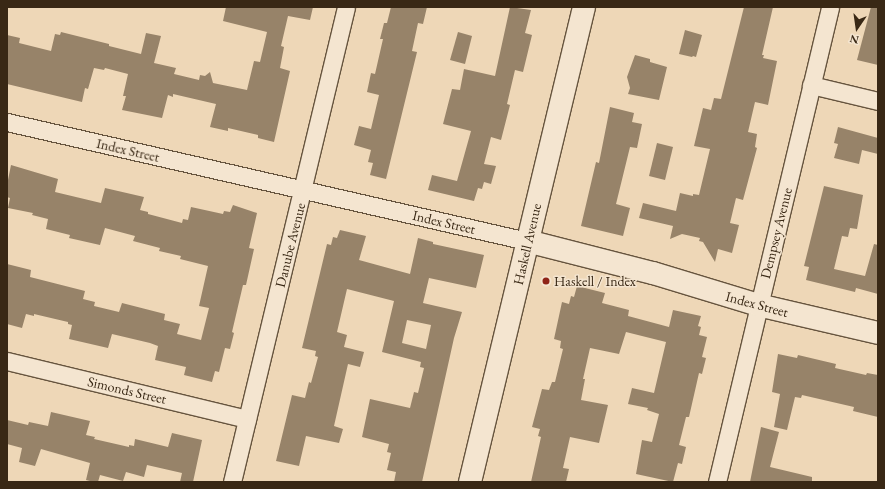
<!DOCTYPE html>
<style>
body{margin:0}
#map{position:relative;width:885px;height:489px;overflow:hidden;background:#eed7b7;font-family:"EB Garamond",serif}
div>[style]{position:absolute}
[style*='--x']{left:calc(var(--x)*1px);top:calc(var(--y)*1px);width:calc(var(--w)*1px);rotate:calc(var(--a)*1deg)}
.building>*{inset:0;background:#978369}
.roads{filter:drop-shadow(1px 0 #66543e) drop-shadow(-1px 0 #66543e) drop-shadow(0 1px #66543e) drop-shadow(0 -1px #66543e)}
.street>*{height:17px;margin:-8.5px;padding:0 8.5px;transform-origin:8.5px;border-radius:8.5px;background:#f4e5d0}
.secondary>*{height:22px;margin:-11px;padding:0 11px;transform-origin:11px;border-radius:11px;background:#f4e5d0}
.dots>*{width:11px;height:11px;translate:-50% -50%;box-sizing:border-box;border:2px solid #f4e5d0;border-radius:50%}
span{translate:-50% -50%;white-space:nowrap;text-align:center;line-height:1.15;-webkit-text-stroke:3px #f4e5d0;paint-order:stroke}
.street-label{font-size:14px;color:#392815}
.poi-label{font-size:14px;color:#392815}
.left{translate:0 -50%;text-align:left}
.frame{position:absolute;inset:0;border:8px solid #392815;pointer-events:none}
.north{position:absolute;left:837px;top:8px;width:40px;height:40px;-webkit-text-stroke:3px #f4e5d0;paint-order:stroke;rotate:193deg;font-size:11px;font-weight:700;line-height:16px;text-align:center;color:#392815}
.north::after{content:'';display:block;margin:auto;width:14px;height:18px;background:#392815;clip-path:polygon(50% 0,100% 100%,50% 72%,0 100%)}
</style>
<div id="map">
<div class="building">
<div style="clip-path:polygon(226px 7px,313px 7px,310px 20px,288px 16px,281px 46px,284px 47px,280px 68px,290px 71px,274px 142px,258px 138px,258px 135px,228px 128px,228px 131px,210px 127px,216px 104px,173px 94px,173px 97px,168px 95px,162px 118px,122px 110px,126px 96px,123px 96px,128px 74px,105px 68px,104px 70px,94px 68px,88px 89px,85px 88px,82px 102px,7px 84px,7px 35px,20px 38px,19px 43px,51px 51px,55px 34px,60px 35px,61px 32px,109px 44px,109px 46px,141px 54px,146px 33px,161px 36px,154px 63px,176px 68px,174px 74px,199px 80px,200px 75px,205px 76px,210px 72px,213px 83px,247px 90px,254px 61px,260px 62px,267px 32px,223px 21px)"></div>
<div style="clip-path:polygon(391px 7px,427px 7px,423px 24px,418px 23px,412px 51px,417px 52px,386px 179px,370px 175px,373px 163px,368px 162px,371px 150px,354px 145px,359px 126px,371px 129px,379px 95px,367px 92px,371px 73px,375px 74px,383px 39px,380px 39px,384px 23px,387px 23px)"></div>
<div style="clip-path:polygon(510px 7px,531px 10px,525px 33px,532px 35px,523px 72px,515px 70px,507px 104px,510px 105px,501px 140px,491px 137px,484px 164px,496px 166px,491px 184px,484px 182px,482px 189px,478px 188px,474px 201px,428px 190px,432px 175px,457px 181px,471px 131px,443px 124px,452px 89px,460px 90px,464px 69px,495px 76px)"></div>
<div style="clip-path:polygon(744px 7px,773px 7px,762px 55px,764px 55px,763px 58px,777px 61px,768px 105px,755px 102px,748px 132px,757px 134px,755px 147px,757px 148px,743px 200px,736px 198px,730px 223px,739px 225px,732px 253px,718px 249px,715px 262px,703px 242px,699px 241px,700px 238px,682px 234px,670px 239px,673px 226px,639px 218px,643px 203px,676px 211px,680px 193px,693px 196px,693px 194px,699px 195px,710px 149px,694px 146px,703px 108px,711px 110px,714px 98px,721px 99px)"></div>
<div style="clip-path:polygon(871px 7px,878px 7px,878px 65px,857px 60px)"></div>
<div style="clip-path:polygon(685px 30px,702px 35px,696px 57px,693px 56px,692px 57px,679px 54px)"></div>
<div style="clip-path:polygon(458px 32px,472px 36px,465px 64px,450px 60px)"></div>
<div style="clip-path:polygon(635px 55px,650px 59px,650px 62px,667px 67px,659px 100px,628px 94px,630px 88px,627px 77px)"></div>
<div style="clip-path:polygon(610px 107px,634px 113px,632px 122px,642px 124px,637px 148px,630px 147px,616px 204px,630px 208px,623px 236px,581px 226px,596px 162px,599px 163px)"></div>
<div style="clip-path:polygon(838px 127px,878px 138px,878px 154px,862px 150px,859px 164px,834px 158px,838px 144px,834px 143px)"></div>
<div style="clip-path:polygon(657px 143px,673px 147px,665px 180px,649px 176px)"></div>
<div style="clip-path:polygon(11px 165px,58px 179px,55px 192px,101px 203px,105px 188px,144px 197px,140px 210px,148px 212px,148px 214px,182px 223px,183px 219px,188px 220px,191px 207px,223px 214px,224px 211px,230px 212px,233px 205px,257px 213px,249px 248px,254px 249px,246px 285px,243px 285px,232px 332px,234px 333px,230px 349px,225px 348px,219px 372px,215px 371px,212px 382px,184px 375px,186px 367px,155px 360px,158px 346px,150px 343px,112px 334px,108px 348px,69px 339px,72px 325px,68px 324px,68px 322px,34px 314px,34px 316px,26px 314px,22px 328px,7px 324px,7px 264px,31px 270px,30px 277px,85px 291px,83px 299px,95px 302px,94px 306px,119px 312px,122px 303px,165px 314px,164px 320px,180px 324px,177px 334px,201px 340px,209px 308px,199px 306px,208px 266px,180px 259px,181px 256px,159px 251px,160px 248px,133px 241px,135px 236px,105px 228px,100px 245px,69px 238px,70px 235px,46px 229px,48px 219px,32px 215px,33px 213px,8px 208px,10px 198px,7px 197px,7px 185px)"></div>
<div style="clip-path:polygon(824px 186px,863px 195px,857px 229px,850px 228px,848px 237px,842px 236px,834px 269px,865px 276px,874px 244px,878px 245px,878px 294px,856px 288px,855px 292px,806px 280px,809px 267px,804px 266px)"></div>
<div style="clip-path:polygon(evenodd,340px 230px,366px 236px,359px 260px,410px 274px,418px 238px,433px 242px,433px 244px,484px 255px,476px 288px,429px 278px,423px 303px,462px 312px,454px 338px,422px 482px,394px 482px,396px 472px,387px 470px,391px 453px,387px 452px,389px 444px,362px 437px,370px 399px,410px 408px,414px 392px,418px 393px,424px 368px,420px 367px,421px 362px,382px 352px,394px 301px,347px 289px,337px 332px,347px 335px,344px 347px,364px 352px,360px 367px,348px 364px,334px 426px,343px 429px,339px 443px,306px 436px,299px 466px,276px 461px,292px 395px,305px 398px,309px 382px,311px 383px,318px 357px,315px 356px,316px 351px,302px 348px,327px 244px,331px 245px,333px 237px,337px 238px,340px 230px,407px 320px,431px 325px,426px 349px,402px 343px,407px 320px)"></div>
<div style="clip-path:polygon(577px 286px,605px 293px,602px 303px,629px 310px,628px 316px,669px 327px,673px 310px,701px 316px,698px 326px,701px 327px,699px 335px,707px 337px,702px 357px,706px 358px,702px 374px,699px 373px,689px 417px,686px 417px,679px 445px,686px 447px,682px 464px,678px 463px,673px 482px,636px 474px,642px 440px,652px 442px,659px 414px,647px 410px,648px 408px,628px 404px,632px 388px,654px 393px,666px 342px,626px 332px,619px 354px,590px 348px,583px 379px,585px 379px,581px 400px,608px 405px,599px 443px,570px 437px,563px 468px,569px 469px,566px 482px,531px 482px,541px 437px,538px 436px,540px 429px,532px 427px,542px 389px,549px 390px,552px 382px,555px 382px,563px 349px,560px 348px,561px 341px,554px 339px,562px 302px,569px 304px,571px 296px,574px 297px)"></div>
<div style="clip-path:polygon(778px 354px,797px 358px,798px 355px,836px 364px,835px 368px,866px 375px,867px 373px,878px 375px,878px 417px,853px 411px,854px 407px,802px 395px,801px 398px,795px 397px,787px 430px,774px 427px,780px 394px,772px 392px)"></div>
<div style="clip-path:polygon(51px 412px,90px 421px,86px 435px,95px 437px,94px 439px,129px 447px,129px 445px,134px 446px,135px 439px,168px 447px,172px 433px,202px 440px,193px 482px,180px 482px,182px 473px,147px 465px,144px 477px,126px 472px,123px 481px,100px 475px,98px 482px,94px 482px,86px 480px,90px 463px,41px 449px,35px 466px,19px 462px,22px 448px,7px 444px,7px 420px,28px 425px,29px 422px,48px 426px)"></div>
<div style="clip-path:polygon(761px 427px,779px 432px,770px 467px,812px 477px,812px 482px,750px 482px)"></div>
</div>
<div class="roads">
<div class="street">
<div style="--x:811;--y:85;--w:69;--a:13.4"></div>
<div style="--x:7;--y:122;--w:533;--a:12.89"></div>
<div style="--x:7;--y:361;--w:247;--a:13.6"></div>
<div style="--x:232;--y:482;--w:488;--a:-76.5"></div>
<div style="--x:717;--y:482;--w:488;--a:-76.6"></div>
</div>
<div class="secondary">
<div style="--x:527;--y:241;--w:130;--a:14.3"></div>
<div style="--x:653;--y:273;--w:110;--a:16.9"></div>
<div style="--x:758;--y:305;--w:123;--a:13.1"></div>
<div style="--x:470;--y:482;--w:488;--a:-76.5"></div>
</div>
</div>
<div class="dots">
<div style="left:546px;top:281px;background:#8f2418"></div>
</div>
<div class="street-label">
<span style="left:128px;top:150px;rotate:13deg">Index Street</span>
<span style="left:444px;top:222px;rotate:13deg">Index Street</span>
<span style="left:776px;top:233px;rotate:-76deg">Dempsey Avenue</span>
<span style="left:527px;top:244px;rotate:-77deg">Haskell Avenue</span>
<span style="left:290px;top:245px;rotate:-76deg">Danube Avenue</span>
<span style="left:757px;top:304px;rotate:15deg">Index Street</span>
<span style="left:127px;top:390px;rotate:13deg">Simonds Street</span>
</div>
<div class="poi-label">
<span class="left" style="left:554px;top:281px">Haskell / Index</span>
</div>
<div class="frame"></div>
<div class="north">N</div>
</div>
